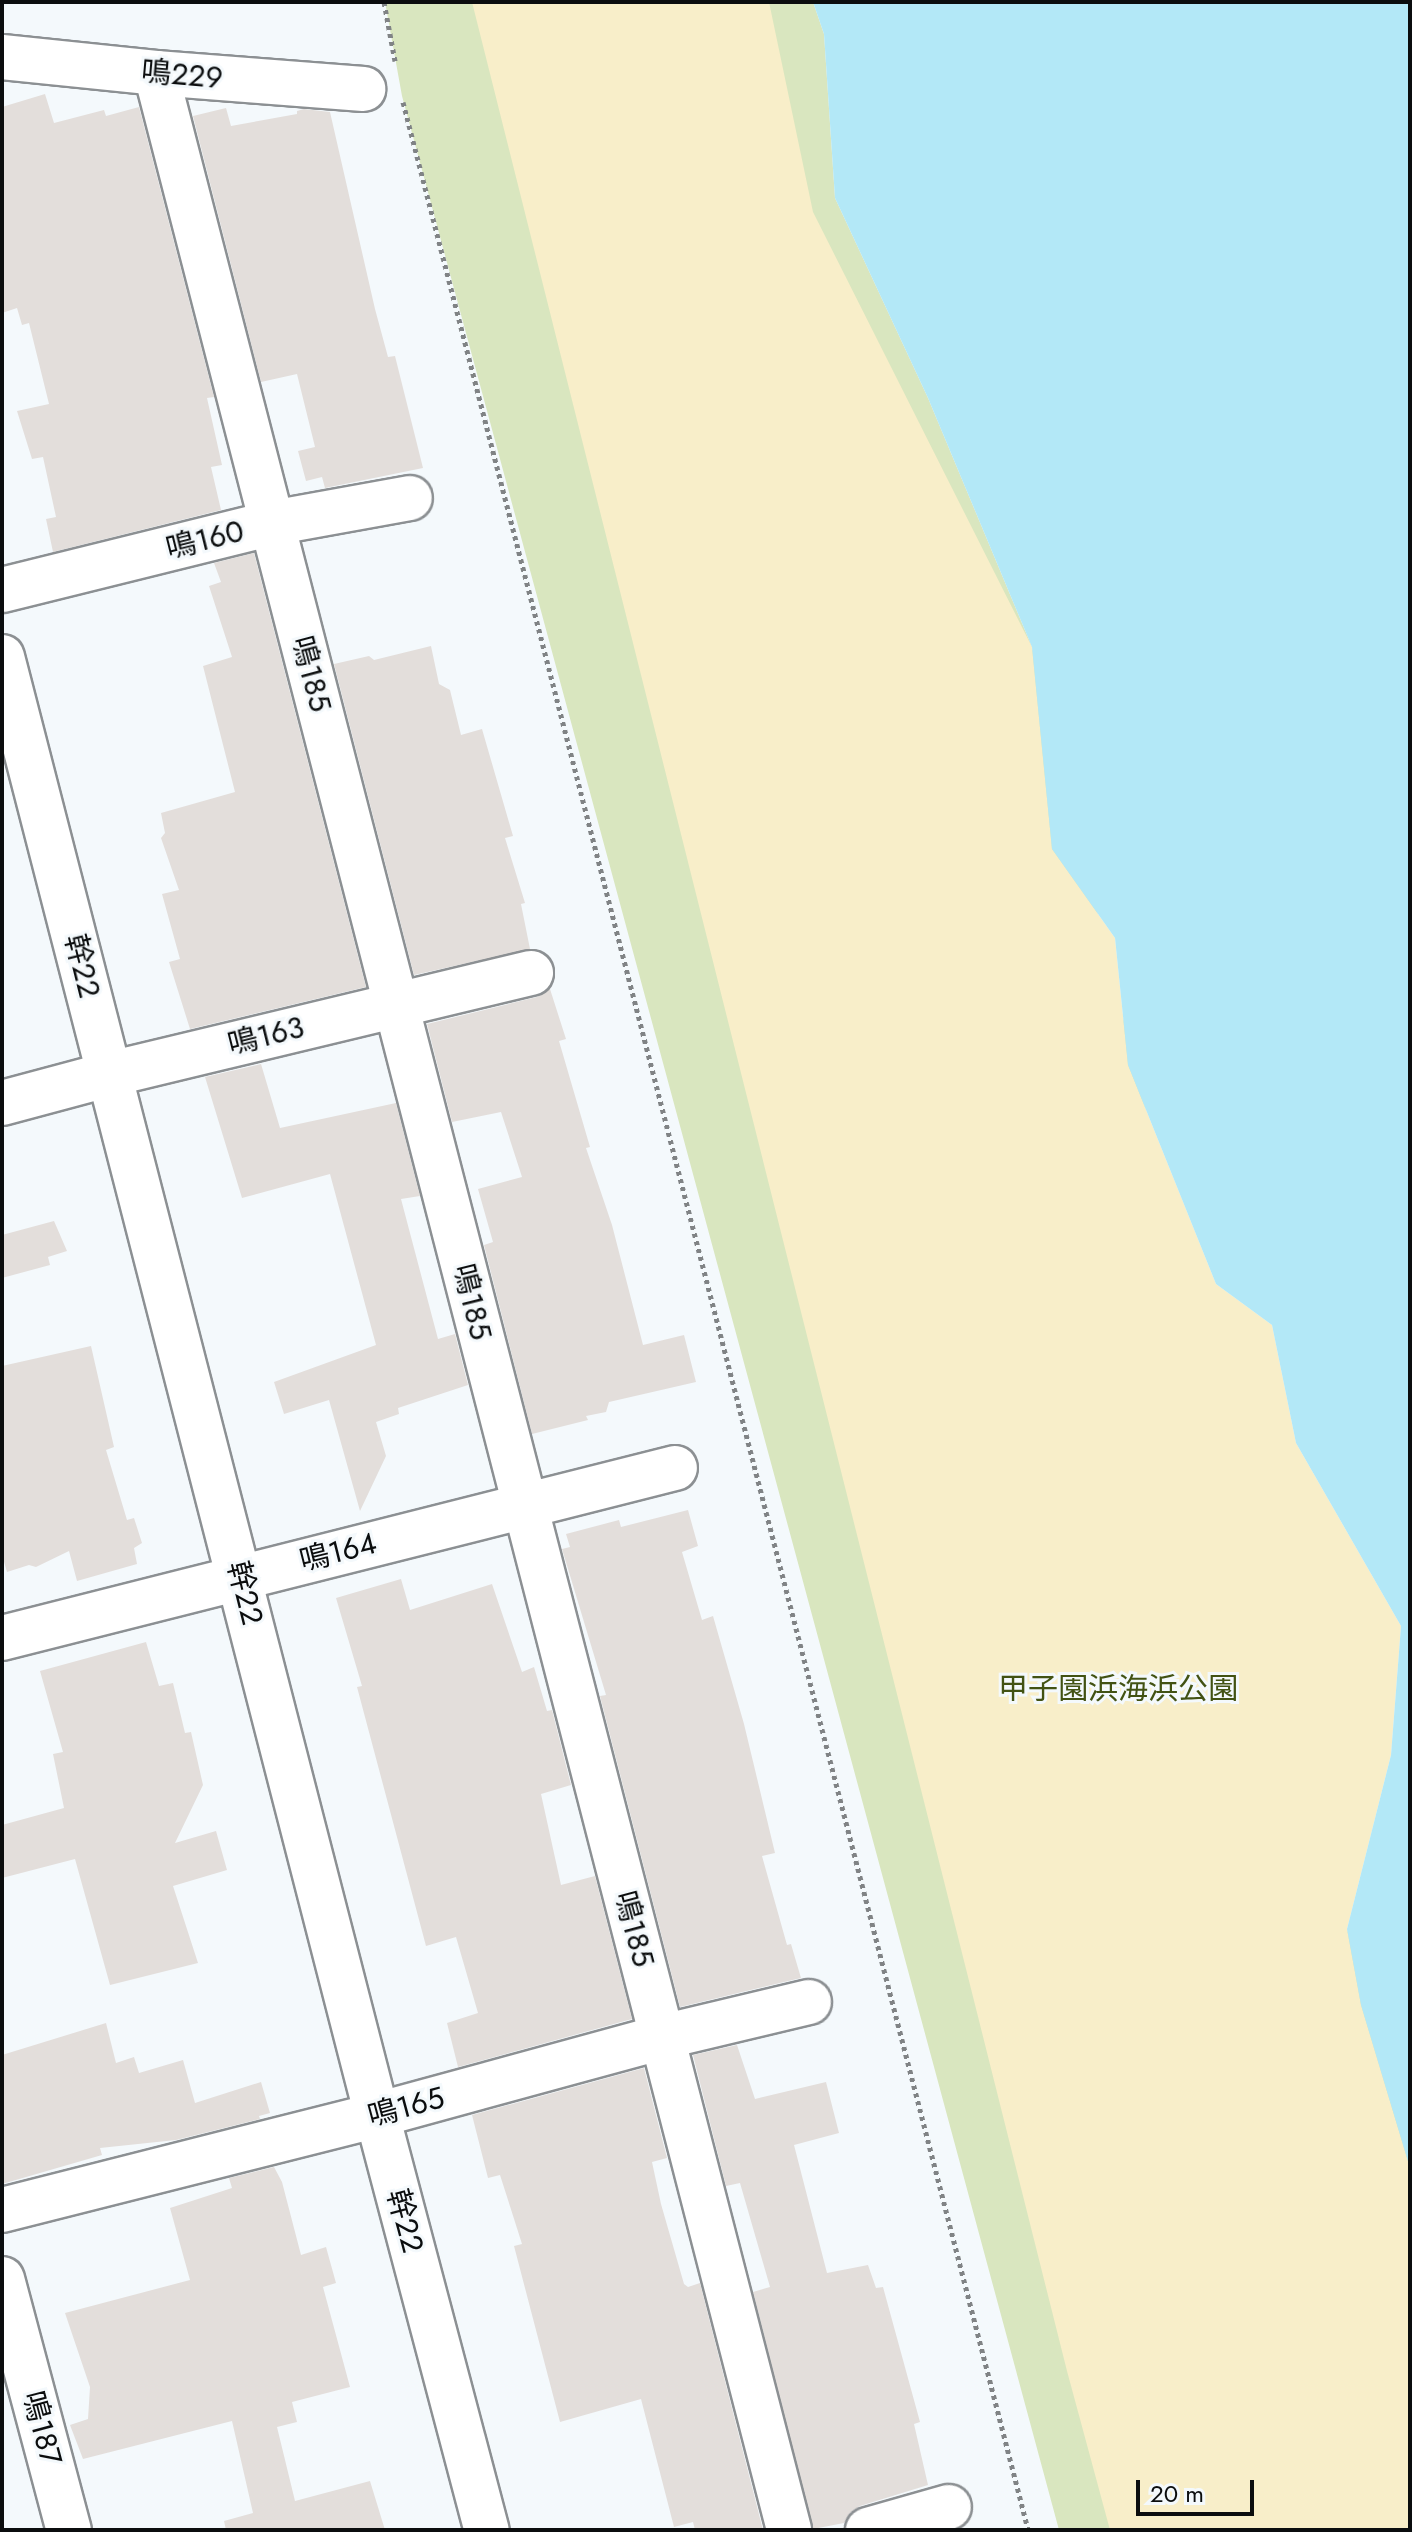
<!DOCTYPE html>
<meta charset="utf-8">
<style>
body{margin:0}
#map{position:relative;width:1412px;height:2532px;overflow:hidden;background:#f4f9fc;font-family:Jost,"Noto Sans JP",sans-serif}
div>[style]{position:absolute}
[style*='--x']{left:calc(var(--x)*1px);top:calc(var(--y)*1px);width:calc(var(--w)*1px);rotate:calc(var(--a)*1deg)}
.green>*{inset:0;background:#d9e6bf}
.sand>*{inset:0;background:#f8eec9}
.water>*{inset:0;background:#b3e8f7}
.building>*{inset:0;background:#e3dedb}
.path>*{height:5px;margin-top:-2.5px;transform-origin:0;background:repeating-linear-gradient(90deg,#808385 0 4px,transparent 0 8px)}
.roads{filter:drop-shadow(2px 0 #8c9093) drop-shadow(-2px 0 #8c9093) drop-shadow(0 2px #8c9093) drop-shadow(0 -2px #8c9093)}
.minor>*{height:44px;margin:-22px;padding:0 22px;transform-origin:22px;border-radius:22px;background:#fff}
span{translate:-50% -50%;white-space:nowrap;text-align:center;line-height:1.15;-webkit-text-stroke:6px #f4f9fc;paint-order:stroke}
.street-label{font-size:30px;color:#0b0d0e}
.park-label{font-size:30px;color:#425213}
.frame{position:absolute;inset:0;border:4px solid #0b0d0e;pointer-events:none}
.scale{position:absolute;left:1136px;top:2480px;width:118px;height:36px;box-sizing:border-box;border:4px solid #0b0d0e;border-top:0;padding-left:10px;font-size:24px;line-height:28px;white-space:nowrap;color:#0b0d0e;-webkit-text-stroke:6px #f4f9fc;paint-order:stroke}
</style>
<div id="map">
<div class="green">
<div style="clip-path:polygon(385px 2px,813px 2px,824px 34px,835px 198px,928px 398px,1032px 647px,1347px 1929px,1410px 2168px,1410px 2530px,1059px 2530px,402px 96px)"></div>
</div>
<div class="sand">
<div style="clip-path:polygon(472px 2px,769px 2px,813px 212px,1032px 647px,1052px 849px,1115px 938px,1128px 1065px,1216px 1284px,1272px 1325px,1296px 1443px,1401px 1626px,1391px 1755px,1347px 1929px,1361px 2005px,1410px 2168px,1410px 2530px,1110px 2530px,1067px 2371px)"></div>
</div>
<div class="water">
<div style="clip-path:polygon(813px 2px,1410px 2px,1410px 2168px,1361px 2005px,1347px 1929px,1391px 1755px,1401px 1626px,1296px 1443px,1272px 1325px,1216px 1284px,1128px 1065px,1115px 938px,1052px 849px,1032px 647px,928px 398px,835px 198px,824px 34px)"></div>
</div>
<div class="building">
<div style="clip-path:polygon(45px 94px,54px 123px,104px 110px,106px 116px,139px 107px,214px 397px,207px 398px,222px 465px,211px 467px,221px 510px,53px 552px,46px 519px,56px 517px,43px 457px,32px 459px,17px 411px,49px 404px,29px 323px,22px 325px,17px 308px,2px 313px,2px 107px)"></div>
<div style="clip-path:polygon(226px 108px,231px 126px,297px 114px,297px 111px,304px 109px,330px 112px,375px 309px,388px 357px,395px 356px,423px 468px,325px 488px,322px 477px,306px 481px,298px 451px,315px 447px,297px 374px,261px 382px,193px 116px)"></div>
<div style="clip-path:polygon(254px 553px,366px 987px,190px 1029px,169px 962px,180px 959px,162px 894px,179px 890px,161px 838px,165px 833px,161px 813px,235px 792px,203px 666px,232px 657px,209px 586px,221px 582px,214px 563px)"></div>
<div style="clip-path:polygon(431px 646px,439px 684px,450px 690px,461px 735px,482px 729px,513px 836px,505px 838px,525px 903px,521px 904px,530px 949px,414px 975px,334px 664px,369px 656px,374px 660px)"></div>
<div style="clip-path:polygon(550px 989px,566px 1039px,559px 1041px,590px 1147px,586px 1148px,612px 1225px,643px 1345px,684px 1335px,696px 1382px,609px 1402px,606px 1412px,586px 1416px,588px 1420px,532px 1434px,484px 1245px,493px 1242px,478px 1189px,522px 1177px,501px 1112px,452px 1122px,427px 1024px,537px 997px)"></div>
<div style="clip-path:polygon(261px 1064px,280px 1128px,396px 1103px,420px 1196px,401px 1199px,438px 1339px,455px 1334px,468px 1385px,398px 1408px,399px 1414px,376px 1422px,386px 1456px,360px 1511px,329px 1400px,284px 1414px,274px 1382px,376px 1345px,330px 1174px,242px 1198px,205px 1077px)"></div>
<div style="clip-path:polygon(54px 1221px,67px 1251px,48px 1257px,50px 1265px,2px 1278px,2px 1235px)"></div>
<div style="clip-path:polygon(91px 1346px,114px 1447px,106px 1450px,127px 1520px,134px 1518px,142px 1543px,134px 1548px,137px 1564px,77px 1581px,69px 1551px,36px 1567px,29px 1565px,7px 1572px,2px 1555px,2px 1366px)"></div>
<div style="clip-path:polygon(688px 1510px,698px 1546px,682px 1552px,702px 1620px,713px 1616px,744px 1724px,775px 1853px,762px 1856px,787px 1945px,791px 1944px,801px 1978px,680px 2007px,600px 1696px,606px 1695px,562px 1549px,570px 1547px,566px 1534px,619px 1520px,621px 1527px)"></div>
<div style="clip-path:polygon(401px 1579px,410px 1610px,492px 1584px,522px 1672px,534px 1667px,547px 1711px,552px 1710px,571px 1785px,541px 1794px,561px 1885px,595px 1876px,632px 2019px,458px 2067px,447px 2023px,478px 2013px,456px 1937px,426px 1946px,357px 1687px,362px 1686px,336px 1598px)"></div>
<div style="clip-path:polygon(146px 1642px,159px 1686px,173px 1683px,185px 1733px,191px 1732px,203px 1785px,175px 1843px,216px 1831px,227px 1870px,173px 1886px,198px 1963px,110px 1985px,75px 1859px,2px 1878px,2px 1825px,64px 1808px,53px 1754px,63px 1752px,40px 1671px)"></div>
<div style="clip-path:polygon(106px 2023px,116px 2063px,134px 2057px,139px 2073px,183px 2060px,195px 2103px,261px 2082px,270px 2113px,259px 2116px,260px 2119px,176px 2140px,100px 2148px,102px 2155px,2px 2184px,2px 2055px)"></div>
<div style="clip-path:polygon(737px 2045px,755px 2099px,826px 2082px,839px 2133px,794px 2145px,827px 2273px,868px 2265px,876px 2288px,883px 2287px,920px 2422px,914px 2424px,928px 2485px,860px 2506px,851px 2512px,844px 2523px,813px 2529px,753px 2292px,770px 2287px,740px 2183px,726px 2186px,693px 2055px)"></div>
<div style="clip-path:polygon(644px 2068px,667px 2158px,652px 2162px,661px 2204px,684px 2284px,688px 2287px,700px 2283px,763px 2530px,695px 2530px,693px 2522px,674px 2527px,641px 2399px,560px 2422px,514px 2246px,522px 2244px,500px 2175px,488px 2178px,472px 2115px)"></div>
<div style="clip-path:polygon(274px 2167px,282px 2182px,301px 2255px,326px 2247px,336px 2283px,323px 2287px,350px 2387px,292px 2402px,297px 2422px,277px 2427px,295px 2501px,370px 2481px,385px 2530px,226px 2530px,224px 2521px,253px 2513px,232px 2421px,83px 2459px,70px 2425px,88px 2419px,90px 2387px,65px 2313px,190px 2280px,170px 2208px,232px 2188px,229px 2178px)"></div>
</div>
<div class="path">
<div style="--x:384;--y:2;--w:60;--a:79.4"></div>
<div style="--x:403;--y:102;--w:2507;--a:75.56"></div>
</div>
<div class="roads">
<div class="minor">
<div style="--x:2;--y:57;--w:155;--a:5.9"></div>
<div style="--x:156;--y:73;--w:208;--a:4.4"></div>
<div style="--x:156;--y:73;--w:2537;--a:75.55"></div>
<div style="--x:2;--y:590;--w:278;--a:-13.9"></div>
<div style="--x:272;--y:523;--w:140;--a:-10.3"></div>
<div style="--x:2;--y:657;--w:1505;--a:75.58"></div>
<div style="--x:377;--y:2115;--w:429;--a:75.2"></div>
<div style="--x:2;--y:1103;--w:112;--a:-15"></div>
<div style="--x:110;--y:1074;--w:433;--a:-13.5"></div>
<div style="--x:2;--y:1638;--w:694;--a:-14.18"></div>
<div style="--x:2;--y:2210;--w:387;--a:-14.2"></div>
<div style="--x:377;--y:2115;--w:295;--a:-15.3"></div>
<div style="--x:662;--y:2037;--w:151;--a:-13.4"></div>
<div style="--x:2;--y:2279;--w:260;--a:75.1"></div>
<div style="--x:868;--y:2530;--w:84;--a:-15.9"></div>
</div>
</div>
<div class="street-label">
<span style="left:182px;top:75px;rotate:5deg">鳴229</span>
<span style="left:205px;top:540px;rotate:-14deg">鳴160</span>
<span style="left:311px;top:674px;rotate:75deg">鳴185</span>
<span style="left:82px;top:966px;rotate:76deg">幹２２</span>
<span style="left:266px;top:1036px;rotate:-14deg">鳴163</span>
<span style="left:472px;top:1302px;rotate:76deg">鳴185</span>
<span style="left:338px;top:1552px;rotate:-14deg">鳴164</span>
<span style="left:245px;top:1593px;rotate:76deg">幹２２</span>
<span style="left:634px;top:1929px;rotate:75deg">鳴185</span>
<span style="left:406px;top:2107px;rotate:-15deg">鳴165</span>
<span style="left:405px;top:2221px;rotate:75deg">幹２２</span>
<span style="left:42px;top:2428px;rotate:75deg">鳴187</span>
</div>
<div class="park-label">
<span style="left:1118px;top:1689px">甲子園浜海浜公園</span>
</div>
<div class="frame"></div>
<div class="scale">20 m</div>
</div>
